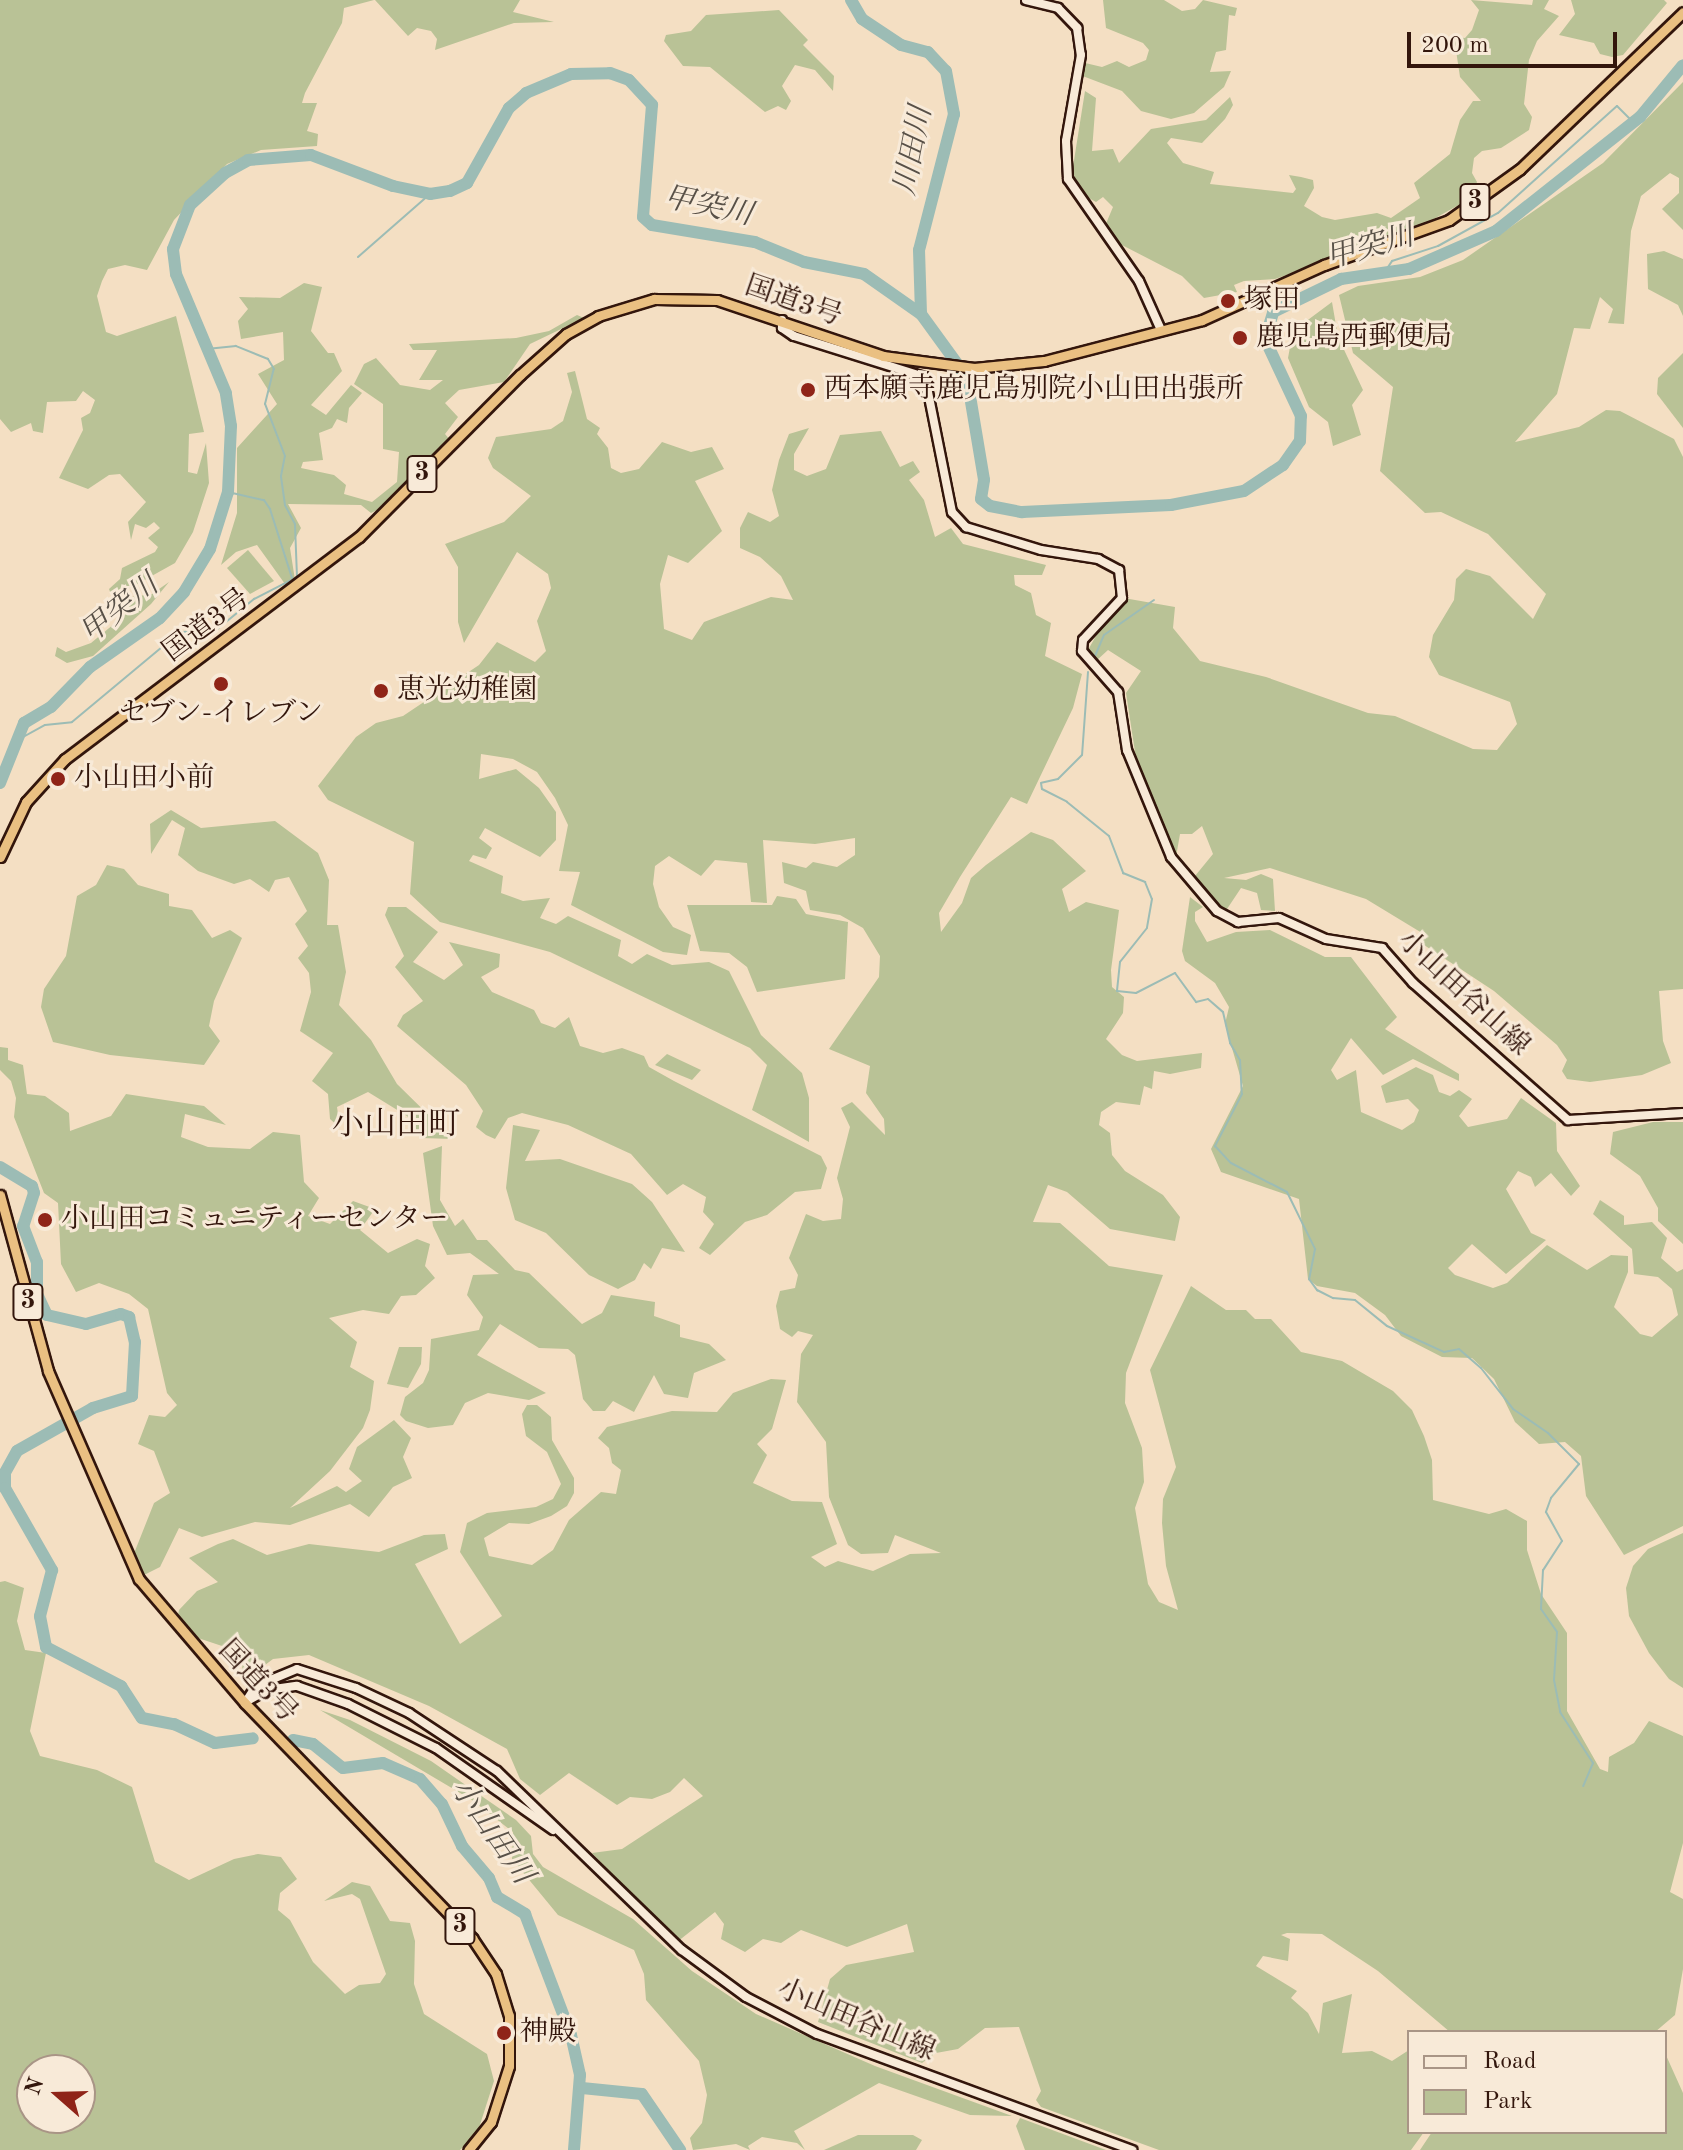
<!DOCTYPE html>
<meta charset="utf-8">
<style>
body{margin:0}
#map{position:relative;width:1683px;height:2150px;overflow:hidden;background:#f4dfc3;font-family:"Old Standard TT","Noto Serif JP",serif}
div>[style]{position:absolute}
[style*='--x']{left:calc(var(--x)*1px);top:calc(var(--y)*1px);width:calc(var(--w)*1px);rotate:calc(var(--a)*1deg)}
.green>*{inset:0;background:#b9c296}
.stream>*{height:2px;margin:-1px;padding:0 1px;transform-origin:1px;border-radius:1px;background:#9cbcb5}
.river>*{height:12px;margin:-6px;padding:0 6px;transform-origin:6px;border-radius:6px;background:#9cbcb5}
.roads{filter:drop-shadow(2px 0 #33160c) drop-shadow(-2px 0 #33160c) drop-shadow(0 2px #33160c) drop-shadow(0 -2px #33160c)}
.secondary>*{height:8px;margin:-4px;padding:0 4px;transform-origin:4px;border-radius:4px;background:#f8ead8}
.trunk>*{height:9px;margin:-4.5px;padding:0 4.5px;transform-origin:4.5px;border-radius:4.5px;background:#eac082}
.dots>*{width:22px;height:22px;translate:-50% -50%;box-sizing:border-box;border:4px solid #f8ead8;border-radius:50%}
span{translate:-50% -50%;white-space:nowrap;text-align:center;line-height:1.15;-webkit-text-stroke:6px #f8ead8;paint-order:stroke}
.shield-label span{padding:2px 6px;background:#f8ead8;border:2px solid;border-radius:6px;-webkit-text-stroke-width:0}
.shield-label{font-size:26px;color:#33160c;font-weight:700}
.poi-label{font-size:28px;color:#33160c}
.left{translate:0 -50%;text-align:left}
.street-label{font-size:28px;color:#33160c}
.water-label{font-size:30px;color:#585047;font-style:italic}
.quarter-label{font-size:32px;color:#33160c}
.legend{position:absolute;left:1407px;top:2030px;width:260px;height:104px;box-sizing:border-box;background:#f8ead8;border:2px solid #a99586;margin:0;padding:10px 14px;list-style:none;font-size:24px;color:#33160c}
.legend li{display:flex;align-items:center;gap:16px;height:40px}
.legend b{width:40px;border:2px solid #a99586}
.north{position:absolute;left:16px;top:2054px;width:80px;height:80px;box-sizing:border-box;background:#f8ead8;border:2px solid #a99586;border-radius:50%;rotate:290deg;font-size:22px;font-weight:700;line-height:32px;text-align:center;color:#33160c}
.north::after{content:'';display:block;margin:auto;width:28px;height:36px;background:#8f2418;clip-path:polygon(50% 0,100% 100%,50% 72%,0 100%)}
.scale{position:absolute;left:1407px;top:32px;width:210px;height:36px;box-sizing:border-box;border:4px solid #33160c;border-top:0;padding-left:10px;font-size:24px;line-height:28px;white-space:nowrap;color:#33160c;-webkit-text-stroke:6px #f8ead8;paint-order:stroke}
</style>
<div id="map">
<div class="green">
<div style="clip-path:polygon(0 0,374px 0,344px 8px,342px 23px,305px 93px,302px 103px,317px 103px,307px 131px,318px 134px,317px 146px,261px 150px,227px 164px,174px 220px,147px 270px,125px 265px,108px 269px,102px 281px,97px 296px,106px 332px,117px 336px,176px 316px,204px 432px,189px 434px,188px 472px,197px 474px,206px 443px,209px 483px,193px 532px,175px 563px,123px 592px,124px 598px,152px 594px,169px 582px,151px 604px,93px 656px,67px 663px,55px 656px,57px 647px,66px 652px,91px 643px,120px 619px,109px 589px,120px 579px,122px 568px,155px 552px,158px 547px,148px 538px,160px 528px,154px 522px,146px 528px,135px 524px,131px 540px,128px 522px,146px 502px,120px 474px,109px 475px,88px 489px,59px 478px,83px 430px,81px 418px,90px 413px,95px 400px,83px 391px,76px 401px,47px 402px,43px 433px,33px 431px,31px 423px,11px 432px,0 419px)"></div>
<div style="clip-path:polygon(375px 0,520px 0,513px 12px,554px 22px,514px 23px,435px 50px,437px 39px,431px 31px,417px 28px,408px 36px)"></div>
<div style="clip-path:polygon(1103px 0,1164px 0,1182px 11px,1195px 9px,1203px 0,1237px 8px,1235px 16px,1229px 15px,1226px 50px,1216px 52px,1210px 72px,1231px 71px,1224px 87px,1194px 113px,1171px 119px,1141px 111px,1122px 91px,1080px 75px,1081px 62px,1102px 67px,1117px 61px,1129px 67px,1146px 60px,1149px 50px,1143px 43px,1106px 28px)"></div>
<div style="clip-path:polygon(1471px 0,1532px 5px,1533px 0,1549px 0,1544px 9px,1559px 16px,1537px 41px,1529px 60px,1524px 104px,1532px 117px,1529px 130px,1501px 148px,1482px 151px,1474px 158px,1472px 173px,1477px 182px,1471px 198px,1416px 229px,1275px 279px,1244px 281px,1234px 285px,1237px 292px,1204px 298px,1182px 276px,1120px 244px,1105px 226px,1113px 207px,1103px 197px,1096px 202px,1087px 197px,1072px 173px,1085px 91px,1096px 98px,1092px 151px,1113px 149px,1119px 163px,1151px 129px,1206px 120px,1230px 97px,1233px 105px,1225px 119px,1202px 143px,1171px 138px,1167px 143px,1183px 163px,1214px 172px,1210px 184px,1293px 193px,1296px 189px,1289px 175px,1301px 177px,1313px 180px,1314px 188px,1304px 206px,1322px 217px,1335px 220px,1377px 213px,1391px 218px,1420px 198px,1414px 183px,1450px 154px,1460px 120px,1473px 101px,1481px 101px,1460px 77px,1454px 37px,1465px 38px,1472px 30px,1479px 10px)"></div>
<div style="clip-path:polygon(1571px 0,1664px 0,1667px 3px,1623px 55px,1612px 57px,1600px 54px,1594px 43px,1559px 35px,1575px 14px)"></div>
<div style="clip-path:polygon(779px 10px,808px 40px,803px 45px,834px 76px,833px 91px,815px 70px,795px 65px,782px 86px,791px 101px,786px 110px,778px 106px,765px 112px,710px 67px,683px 66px,664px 41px,666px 35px,691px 31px,706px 15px)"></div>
<div style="clip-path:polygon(1683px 82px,1683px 230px,1662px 209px,1679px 193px,1679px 178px,1670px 173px,1641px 196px,1631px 231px,1624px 324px,1608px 323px,1613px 309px,1600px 297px,1590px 329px,1574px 328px,1557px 394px,1515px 442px,1579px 427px,1606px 410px,1620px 411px,1674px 439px,1683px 457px,1683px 989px,1659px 991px,1663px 1041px,1671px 1063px,1642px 1075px,1590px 1082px,1567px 1079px,1562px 1071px,1567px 1060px,1557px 1045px,1494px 991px,1421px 943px,1422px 933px,1366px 899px,1270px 868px,1224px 878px,1246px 880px,1261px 874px,1273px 879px,1275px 911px,1261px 910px,1257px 893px,1241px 888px,1225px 912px,1217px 905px,1195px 876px,1213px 854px,1202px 826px,1192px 834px,1180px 834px,1176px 857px,1137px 765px,1126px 693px,1141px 671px,1108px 650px,1096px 661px,1088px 650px,1118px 597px,1175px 607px,1173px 628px,1200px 661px,1266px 677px,1368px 713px,1395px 716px,1473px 749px,1497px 750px,1517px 724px,1510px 702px,1439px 675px,1429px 657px,1433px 635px,1454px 600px,1456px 579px,1466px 569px,1490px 576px,1533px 619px,1546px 594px,1488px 534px,1441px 512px,1425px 513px,1380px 471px,1393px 387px,1353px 353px,1339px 295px,1358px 286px,1420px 277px,1463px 260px,1603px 163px)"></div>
<div style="clip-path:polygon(1664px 251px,1683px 259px,1683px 316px,1678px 305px,1648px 289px,1647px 254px)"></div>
<div style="clip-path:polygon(304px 283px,322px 287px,311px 331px,328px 353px,334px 353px,342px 371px,311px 405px,326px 415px,351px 385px,362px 393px,349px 408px,347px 423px,337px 419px,332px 428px,319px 433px,323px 460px,303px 462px,301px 468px,334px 475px,346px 485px,344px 494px,372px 502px,397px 482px,399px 452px,383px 449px,383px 404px,354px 384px,364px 364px,376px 358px,400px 385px,430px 390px,443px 380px,419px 380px,437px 350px,413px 350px,409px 344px,516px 338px,549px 331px,577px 315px,584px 318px,530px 344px,504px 382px,459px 390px,445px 403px,458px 417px,445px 434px,450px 440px,377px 510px,371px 513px,361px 505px,288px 504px,301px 528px,290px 548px,295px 580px,285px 584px,257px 545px,236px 552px,221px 565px,237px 513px,237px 448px,277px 404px,258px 374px,284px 360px,283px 332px,241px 339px,238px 321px,248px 309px,239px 297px,280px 298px)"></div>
<div style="clip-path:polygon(1332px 302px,1338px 337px,1363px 390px,1352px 405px,1361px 435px,1333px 446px,1328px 422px,1309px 407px,1288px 358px,1293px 331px)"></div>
<div style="clip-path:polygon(1683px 353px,1683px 428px,1657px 394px,1658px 378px)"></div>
<div style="clip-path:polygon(575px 371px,587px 419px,600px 428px,597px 434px,608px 448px,611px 468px,621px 473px,639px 469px,662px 442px,691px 452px,712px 447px,724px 469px,695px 481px,722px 531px,688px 563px,668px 555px,660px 584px,664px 629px,692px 640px,704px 622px,771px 597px,793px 600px,781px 576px,760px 557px,740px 548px,740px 528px,748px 512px,770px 522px,779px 516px,772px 490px,779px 460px,789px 434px,809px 428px,794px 454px,794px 470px,807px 476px,826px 469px,840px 435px,881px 431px,900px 467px,913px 461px,920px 472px,909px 480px,924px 500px,935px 537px,951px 528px,963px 544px,1046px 565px,1042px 575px,1014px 575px,1015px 585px,1031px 593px,1036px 615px,1051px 623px,1045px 656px,1082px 674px,1073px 708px,1027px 804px,1011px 797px,960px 877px,939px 913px,941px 932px,962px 903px,971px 878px,986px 865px,1031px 832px,1053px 840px,1086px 871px,1062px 889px,1069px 912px,1086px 902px,1119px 910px,1111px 970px,1112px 987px,1124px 997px,1123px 1013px,1106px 1039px,1122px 1055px,1137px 1061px,1202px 1053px,1201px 1068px,1170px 1074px,1154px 1071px,1152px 1089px,1144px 1086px,1140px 1105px,1116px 1102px,1101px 1112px,1099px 1125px,1110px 1133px,1112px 1155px,1125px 1171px,1163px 1195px,1180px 1217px,1175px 1241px,1110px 1229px,1067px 1192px,1048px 1185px,1033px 1222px,1060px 1223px,1109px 1266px,1163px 1275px,1126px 1373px,1125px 1403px,1142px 1448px,1144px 1482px,1135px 1508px,1148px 1584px,1159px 1602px,1178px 1610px,1166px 1566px,1162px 1523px,1163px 1499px,1176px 1467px,1150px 1370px,1191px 1286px,1226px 1310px,1246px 1310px,1255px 1319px,1271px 1319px,1301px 1352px,1342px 1361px,1393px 1391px,1412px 1410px,1424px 1436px,1432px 1460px,1433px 1500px,1489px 1514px,1506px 1509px,1527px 1521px,1527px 1550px,1541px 1594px,1567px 1633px,1567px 1711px,1600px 1769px,1608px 1772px,1609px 1757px,1634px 1743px,1649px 1721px,1683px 1736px,1683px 1843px,1670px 1892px,1683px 1899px,1683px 1969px,1675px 2015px,1655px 2032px,1450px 2032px,1378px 1971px,1322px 1934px,1287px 1933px,1281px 1935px,1290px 1939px,1288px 1961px,1263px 1956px,1256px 1966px,1297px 1991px,1291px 1998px,1308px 2013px,1319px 2034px,1323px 2003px,1352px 1994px,1342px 2053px,1372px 2051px,1392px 2061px,1409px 2050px,1409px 2132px,1424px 2132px,1411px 2150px,1159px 2150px,1041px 2107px,1036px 2100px,1041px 2091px,1019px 2027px,985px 2028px,958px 2049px,936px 2053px,922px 2063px,818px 2022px,830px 1979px,846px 1965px,914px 1952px,907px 1924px,847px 1947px,801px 1930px,781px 1943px,763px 1939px,745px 1952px,721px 1939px,724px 1924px,715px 1912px,677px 1942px,592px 1853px,622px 1849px,703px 1796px,684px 1778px,670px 1792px,652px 1799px,630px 1797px,617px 1805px,569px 1773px,540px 1795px,520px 1779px,507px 1749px,429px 1706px,309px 1655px,273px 1659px,253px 1674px,242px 1670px,243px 1653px,186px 1634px,176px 1625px,179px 1610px,197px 1591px,218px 1582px,189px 1558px,218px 1544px,233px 1539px,267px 1555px,309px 1544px,379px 1552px,424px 1535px,445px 1534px,448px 1549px,415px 1564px,460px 1644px,502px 1616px,460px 1552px,467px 1523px,487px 1513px,536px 1507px,553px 1499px,561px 1484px,547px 1452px,526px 1436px,522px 1414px,527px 1405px,537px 1405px,551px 1417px,552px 1440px,574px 1478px,574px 1493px,567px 1506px,551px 1516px,529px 1524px,509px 1523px,484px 1538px,489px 1556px,532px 1565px,553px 1550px,569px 1520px,601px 1492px,616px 1494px,621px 1470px,612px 1463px,609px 1448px,598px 1438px,607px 1427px,672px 1411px,717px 1412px,733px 1393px,771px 1379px,786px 1380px,772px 1429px,757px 1444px,767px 1455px,753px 1483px,792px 1501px,822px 1502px,837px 1544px,811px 1557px,825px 1567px,838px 1561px,873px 1571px,910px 1554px,941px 1553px,895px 1535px,888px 1553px,861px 1554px,848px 1545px,829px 1497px,826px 1442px,797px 1402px,801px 1354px,813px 1335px,798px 1331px,792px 1337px,780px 1329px,776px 1306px,780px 1291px,795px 1288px,798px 1275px,789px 1258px,806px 1214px,823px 1221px,841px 1219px,843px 1199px,837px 1178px,850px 1127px,841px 1108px,852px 1102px,885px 1135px,884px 1119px,866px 1093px,870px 1066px,829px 1049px,879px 977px,880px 956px,863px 928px,840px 915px,810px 910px,806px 891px,784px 883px,782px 862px,806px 868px,813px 862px,837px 867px,855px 855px,855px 838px,815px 844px,763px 840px,767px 903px,751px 902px,747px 863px,715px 860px,701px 876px,669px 856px,655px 866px,653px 884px,659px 907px,673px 927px,691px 935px,687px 955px,663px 952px,571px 905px,580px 872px,559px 871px,568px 825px,555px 798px,537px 772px,513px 759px,481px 754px,479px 779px,516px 769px,539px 788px,556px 812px,556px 840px,540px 857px,485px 828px,479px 838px,492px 848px,486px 859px,473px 855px,469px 861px,503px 876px,501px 893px,523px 901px,550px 898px,540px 918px,556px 924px,568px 916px,621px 940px,618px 956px,632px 964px,647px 954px,672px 965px,709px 962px,729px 971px,761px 1035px,802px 1073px,809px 1098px,809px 1142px,752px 1110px,767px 1065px,750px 1048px,550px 952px,440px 922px,410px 894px,414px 842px,328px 800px,318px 786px,356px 737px,376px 723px,403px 716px,479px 665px,497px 642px,535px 662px,546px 651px,537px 621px,551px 588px,548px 574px,517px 552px,464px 643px,458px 622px,458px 567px,445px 544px,504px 522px,531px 496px,493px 468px,488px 458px,496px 437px,551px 429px,563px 421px,572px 392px,567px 373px)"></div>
<div style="clip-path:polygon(248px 550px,274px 581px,250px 594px,227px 568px)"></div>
<div style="clip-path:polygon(171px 810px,201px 828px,275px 821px,318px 853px,329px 880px,327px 925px,338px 925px,346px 972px,339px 1005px,371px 1040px,397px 1084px,453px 1139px,422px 1138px,407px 1116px,368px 1092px,337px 1107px,340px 1128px,330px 1119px,328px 1094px,312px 1081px,333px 1053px,300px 1031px,311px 992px,309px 973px,298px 958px,308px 946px,295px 924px,307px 911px,289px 877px,275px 880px,269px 892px,250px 879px,234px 884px,198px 871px,178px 855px,185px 828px,172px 820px,151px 854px,150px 824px)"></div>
<div style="clip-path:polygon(107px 865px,124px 869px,138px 885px,169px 894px,169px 906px,192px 910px,212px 938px,230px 930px,242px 938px,214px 1001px,209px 1026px,220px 1041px,204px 1065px,110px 1055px,53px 1042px,41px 1007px,44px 989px,66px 956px,77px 896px,96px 885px)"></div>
<div style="clip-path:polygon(777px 896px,796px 899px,806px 914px,848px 922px,845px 979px,757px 992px,747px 967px,729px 953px,700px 951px,687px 905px,772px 905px)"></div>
<div style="clip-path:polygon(1190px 897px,1203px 907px,1195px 912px,1195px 921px,1207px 942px,1236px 932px,1270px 930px,1325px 957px,1351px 957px,1397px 1017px,1385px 1029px,1459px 1074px,1459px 1081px,1413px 1059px,1383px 1075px,1351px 1038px,1331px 1070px,1337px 1080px,1356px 1070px,1361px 1112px,1402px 1130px,1414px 1122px,1419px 1110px,1408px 1099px,1386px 1103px,1381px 1086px,1416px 1067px,1433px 1075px,1439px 1092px,1450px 1096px,1459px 1090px,1472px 1099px,1459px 1116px,1468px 1127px,1507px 1119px,1521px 1098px,1556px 1123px,1557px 1151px,1580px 1186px,1571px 1196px,1551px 1173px,1535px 1187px,1531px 1177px,1518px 1171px,1506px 1189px,1531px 1233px,1546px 1240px,1506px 1274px,1472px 1244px,1448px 1268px,1455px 1275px,1493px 1288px,1507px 1283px,1547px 1245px,1587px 1270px,1611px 1255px,1628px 1256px,1628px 1272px,1614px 1307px,1640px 1334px,1652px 1337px,1678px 1315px,1672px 1289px,1658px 1277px,1634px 1274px,1632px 1249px,1593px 1214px,1600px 1200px,1624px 1216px,1624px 1225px,1652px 1222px,1667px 1238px,1661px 1258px,1677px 1272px,1683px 1269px,1683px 1526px,1624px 1555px,1586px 1496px,1581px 1456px,1565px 1442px,1539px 1444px,1515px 1422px,1494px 1379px,1472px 1358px,1442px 1357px,1401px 1336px,1385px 1315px,1355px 1293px,1317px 1286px,1308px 1279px,1299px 1199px,1221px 1172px,1211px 1149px,1243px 1086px,1225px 1024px,1229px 1007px,1215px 983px,1185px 961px,1182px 951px)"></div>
<div style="clip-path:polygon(388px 907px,406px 907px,438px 932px,413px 962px,444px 980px,463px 965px,449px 942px,500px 954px,499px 967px,481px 977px,492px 992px,534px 1010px,541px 1023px,555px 1028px,569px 1017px,580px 1046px,603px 1053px,622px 1048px,644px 1056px,649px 1067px,674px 1081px,821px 1156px,827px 1168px,821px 1189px,795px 1192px,767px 1215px,745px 1222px,710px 1255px,699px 1248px,714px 1224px,703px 1212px,706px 1197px,683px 1184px,667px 1195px,631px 1154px,568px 1125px,522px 1113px,508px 1118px,495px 1139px,486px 1135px,476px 1127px,483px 1111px,466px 1085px,397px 1026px,403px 1015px,423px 1001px,395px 967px,404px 956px,385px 915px)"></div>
<div style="clip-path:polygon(0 1047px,8px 1048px,8px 1060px,23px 1065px,27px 1094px,45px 1096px,69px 1113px,70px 1131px,111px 1116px,126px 1094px,204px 1106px,226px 1125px,185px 1114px,181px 1137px,208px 1147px,250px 1149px,273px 1132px,300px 1135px,304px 1182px,319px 1198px,308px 1216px,330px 1224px,353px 1201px,375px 1209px,360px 1230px,388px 1253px,417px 1239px,430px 1244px,425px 1266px,435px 1278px,416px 1295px,401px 1296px,389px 1314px,363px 1310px,329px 1318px,357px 1342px,350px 1367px,374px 1381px,370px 1410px,363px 1428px,330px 1471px,290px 1508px,337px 1486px,346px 1492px,362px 1481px,349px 1469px,357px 1447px,394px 1420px,411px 1438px,403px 1457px,412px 1478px,393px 1487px,369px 1517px,350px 1504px,290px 1525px,255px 1522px,202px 1537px,179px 1528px,160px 1567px,144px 1575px,133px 1556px,154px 1503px,170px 1493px,154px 1451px,138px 1444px,149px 1415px,165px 1417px,177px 1405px,167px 1393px,148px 1309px,129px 1294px,99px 1283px,76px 1292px,61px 1264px,58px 1203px,44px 1193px,14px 1117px,16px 1098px,11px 1081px,0 1070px)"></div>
<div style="clip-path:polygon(667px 1054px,701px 1070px,692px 1080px,655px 1065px)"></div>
<div style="clip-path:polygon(1653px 1122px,1683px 1122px,1683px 1244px,1658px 1221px,1658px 1208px,1640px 1176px,1610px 1154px,1613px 1132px)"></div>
<div style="clip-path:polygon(513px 1125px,540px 1130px,525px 1161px,560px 1159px,632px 1184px,652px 1202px,685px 1252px,662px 1248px,651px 1269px,644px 1263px,635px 1280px,618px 1289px,589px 1275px,546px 1233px,515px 1220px,506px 1188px)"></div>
<div style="clip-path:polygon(442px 1146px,440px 1200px,455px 1226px,463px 1219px,477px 1240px,487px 1240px,515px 1270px,529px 1273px,582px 1324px,602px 1313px,611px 1295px,655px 1302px,654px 1316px,680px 1325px,680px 1337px,709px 1344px,726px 1360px,694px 1373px,688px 1398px,664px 1394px,654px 1375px,634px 1412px,613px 1401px,605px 1411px,593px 1411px,583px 1399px,575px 1355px,568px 1349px,539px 1348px,500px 1324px,477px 1355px,546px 1393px,529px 1400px,488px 1393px,465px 1403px,453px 1425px,428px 1428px,406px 1421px,400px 1415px,405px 1397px,423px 1383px,429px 1370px,431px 1339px,479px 1330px,483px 1317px,467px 1295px,473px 1275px,499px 1274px,470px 1253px,447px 1255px,433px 1226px,423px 1153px)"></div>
<div style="clip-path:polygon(399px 1347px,422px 1347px,421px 1364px,408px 1388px,387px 1384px)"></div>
<div style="clip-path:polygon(1683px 1533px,1683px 1688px,1669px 1679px,1649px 1653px,1629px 1616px,1626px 1588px,1633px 1566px,1648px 1549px)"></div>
<div style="clip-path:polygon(evenodd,5px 1581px,24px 1588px,17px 1621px,25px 1650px,46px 1653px,30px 1731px,40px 1756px,97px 1770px,132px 1787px,155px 1862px,189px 1880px,234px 1859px,258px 1854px,281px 1857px,297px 1879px,280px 1893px,278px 1910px,290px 1920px,313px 1962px,345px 1994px,359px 1985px,380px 1983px,386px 1974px,360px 1899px,352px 1894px,324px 1901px,352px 1882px,370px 1886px,390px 1921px,410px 1923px,415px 1941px,414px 1984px,424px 2014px,487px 2054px,494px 2081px,477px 2134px,460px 2150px,0 2150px,0 1582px,5px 1581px,32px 2070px,80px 2070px,80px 2118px,32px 2118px,32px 2070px)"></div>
<div style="clip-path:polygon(320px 1710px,350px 1720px,431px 1761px,516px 1820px,531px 1836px,533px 1854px,543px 1867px,633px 1919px,692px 1971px,756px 2014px,875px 2066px,1012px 2116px,970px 2115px,879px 2083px,794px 2131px,805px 2150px,797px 2143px,762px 2137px,748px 2146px,750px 2150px,736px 2144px,693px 2150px,690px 2138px,702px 2123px,707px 2095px,699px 2061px,646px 2000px,644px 1974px,634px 1950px,558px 1915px,512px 1859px,513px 1832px,472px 1800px)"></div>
<div style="clip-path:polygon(1665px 2053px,1683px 2093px,1683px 2150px,1420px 2150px,1432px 2132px,1665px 2132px)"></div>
<div style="clip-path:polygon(1020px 2118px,1106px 2150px,1025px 2150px,1016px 2126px)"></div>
<div style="clip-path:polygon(858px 2135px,913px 2135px,922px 2140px,916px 2150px,824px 2150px)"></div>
</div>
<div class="stream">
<div style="--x:358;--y:257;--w:96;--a:-41.2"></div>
<div style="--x:1386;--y:270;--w:11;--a:-56"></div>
<div style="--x:1392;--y:261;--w:48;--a:-18.1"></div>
<div style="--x:1438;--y:246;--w:68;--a:-28.8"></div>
<div style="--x:1498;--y:213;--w:160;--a:-42"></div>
<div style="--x:1617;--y:106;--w:23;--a:45"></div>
<div style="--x:228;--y:492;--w:37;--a:13"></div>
<div style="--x:264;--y:500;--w:11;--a:56"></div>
<div style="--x:270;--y:509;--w:72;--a:72.3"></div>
<div style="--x:1095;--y:656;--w:23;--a:-67"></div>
<div style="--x:1104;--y:635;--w:61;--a:-35"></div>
<div style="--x:1088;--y:672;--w:83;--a:94.1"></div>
<div style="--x:1082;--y:755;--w:34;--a:135"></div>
<div style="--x:1058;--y:779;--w:17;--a:167"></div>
<div style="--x:1041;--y:783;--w:6;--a:81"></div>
<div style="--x:1042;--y:789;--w:28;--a:27"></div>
<div style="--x:1067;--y:802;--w:54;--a:39"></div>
<div style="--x:1109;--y:836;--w:40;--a:69"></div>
<div style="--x:1123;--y:873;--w:24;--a:22"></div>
<div style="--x:1145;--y:882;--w:18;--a:68"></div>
<div style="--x:1152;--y:899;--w:29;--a:100"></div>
<div style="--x:1147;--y:928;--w:43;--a:128.5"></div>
<div style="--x:1120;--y:962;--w:29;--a:96"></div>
<div style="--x:1117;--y:991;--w:19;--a:6"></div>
<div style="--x:1136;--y:993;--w:44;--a:-27.1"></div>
<div style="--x:1175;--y:973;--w:36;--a:54"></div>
<div style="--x:1196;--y:1002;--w:12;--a:-14"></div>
<div style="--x:1208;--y:999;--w:20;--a:41"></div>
<div style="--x:1223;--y:1012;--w:32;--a:77"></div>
<div style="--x:1230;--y:1043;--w:20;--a:60"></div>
<div style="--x:1240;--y:1060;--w:34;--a:87"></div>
<div style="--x:1242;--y:1094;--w:59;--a:117.4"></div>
<div style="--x:1215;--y:1146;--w:23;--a:47"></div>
<div style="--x:1231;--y:1163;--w:63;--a:27.4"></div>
<div style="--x:1287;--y:1192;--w:64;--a:63.8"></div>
<div style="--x:1315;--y:1249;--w:31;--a:101"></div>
<div style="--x:1309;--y:1279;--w:14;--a:54"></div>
<div style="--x:1317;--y:1290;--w:18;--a:27"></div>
<div style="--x:1333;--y:1298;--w:22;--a:5"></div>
<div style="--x:1355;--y:1300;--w:41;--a:39.1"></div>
<div style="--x:1387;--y:1326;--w:63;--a:24.5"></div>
<div style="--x:1444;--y:1352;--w:15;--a:-11"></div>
<div style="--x:1459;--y:1349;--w:29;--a:41"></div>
<div style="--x:1481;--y:1368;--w:52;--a:52"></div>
<div style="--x:1513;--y:1409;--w:42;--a:34.4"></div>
<div style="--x:1548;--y:1433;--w:44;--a:45"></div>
<div style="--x:1579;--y:1464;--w:44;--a:129.5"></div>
<div style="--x:1551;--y:1498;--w:15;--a:110"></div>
<div style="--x:1546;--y:1512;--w:33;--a:61"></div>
<div style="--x:1562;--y:1541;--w:35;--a:123"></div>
<div style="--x:1543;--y:1570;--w:39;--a:93"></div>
<div style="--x:1541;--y:1609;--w:28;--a:55"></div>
<div style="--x:1557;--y:1632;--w:48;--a:93.6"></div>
<div style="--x:1554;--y:1680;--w:33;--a:79"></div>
<div style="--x:1560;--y:1712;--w:61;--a:57.1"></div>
<div style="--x:1593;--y:1763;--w:25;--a:113"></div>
<div style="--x:14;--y:742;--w:35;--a:-29"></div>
<div style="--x:45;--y:725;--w:27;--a:-6"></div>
<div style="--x:72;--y:722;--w:141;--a:-39.8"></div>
<div style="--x:180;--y:632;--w:35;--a:-2"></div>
<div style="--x:215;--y:631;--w:50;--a:-39.4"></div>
<div style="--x:254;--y:599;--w:48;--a:-27.1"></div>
<div style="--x:297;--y:577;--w:53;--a:-92.2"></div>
<div style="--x:295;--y:524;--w:21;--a:-118"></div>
<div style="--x:285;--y:505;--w:29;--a:-98"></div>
<div style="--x:281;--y:476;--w:20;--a:-79"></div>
<div style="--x:285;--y:456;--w:56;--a:-111"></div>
<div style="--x:265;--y:404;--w:36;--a:-76"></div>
<div style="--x:274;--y:369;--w:12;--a:-121"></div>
<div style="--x:268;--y:359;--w:35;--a:-158"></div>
<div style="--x:236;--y:346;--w:27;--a:174"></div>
</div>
<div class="river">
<div style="--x:851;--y:0;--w:22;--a:60"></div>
<div style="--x:862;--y:19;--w:47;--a:33.7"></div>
<div style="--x:901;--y:45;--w:28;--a:15"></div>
<div style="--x:928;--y:52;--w:26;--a:47"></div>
<div style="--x:946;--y:71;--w:44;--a:79.5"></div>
<div style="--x:954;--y:114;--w:140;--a:104.4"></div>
<div style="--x:919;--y:250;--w:64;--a:88.2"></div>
<div style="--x:0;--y:783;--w:65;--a:-68.2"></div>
<div style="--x:24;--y:723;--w:31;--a:-31"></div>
<div style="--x:51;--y:707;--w:56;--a:-45.7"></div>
<div style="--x:90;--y:667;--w:85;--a:-35"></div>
<div style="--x:160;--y:618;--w:35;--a:-47"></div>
<div style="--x:184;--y:592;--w:50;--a:-58.8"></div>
<div style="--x:210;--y:549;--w:60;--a:-72.5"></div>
<div style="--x:228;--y:492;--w:66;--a:-87.4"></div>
<div style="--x:231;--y:426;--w:33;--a:-99"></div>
<div style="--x:226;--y:393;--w:129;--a:-112.8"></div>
<div style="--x:176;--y:274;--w:25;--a:-97"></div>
<div style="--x:173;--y:249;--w:47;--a:-68.9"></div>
<div style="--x:190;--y:205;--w:47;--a:-42.4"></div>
<div style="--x:225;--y:173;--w:26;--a:-29"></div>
<div style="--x:248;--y:160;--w:63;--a:-4.5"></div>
<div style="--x:311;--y:155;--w:88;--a:20.7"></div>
<div style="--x:393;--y:186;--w:38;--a:12"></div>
<div style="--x:430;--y:194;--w:20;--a:-9"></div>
<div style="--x:450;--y:191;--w:19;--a:-25"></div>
<div style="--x:467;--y:183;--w:86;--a:-60.8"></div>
<div style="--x:509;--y:108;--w:23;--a:-41"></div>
<div style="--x:526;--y:93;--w:49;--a:-22.9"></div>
<div style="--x:571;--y:74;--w:39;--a:-1"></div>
<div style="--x:610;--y:73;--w:20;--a:20"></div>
<div style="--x:629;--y:80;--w:34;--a:47"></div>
<div style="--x:652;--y:105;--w:112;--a:94.6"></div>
<div style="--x:643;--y:217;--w:12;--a:42"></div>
<div style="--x:652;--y:225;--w:104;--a:9.4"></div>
<div style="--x:755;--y:242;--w:53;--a:22.2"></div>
<div style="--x:804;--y:262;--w:61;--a:11.3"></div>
<div style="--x:864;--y:274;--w:70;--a:35.1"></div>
<div style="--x:921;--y:314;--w:68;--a:54"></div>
<div style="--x:961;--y:369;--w:22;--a:69"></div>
<div style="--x:969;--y:390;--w:91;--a:80.5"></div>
<div style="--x:984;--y:480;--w:19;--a:99"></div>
<div style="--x:981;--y:499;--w:11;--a:38"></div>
<div style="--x:990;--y:506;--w:33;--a:11"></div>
<div style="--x:1022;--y:512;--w:149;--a:-2.7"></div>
<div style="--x:1171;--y:505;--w:74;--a:-10.9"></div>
<div style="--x:1244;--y:491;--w:47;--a:-33.7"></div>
<div style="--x:1283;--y:465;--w:29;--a:-55"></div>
<div style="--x:1300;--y:441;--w:25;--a:-88"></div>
<div style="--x:1301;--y:416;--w:85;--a:-115.1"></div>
<div style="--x:1265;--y:339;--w:28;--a:-73"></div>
<div style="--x:1273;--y:312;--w:76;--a:-25.9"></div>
<div style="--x:1341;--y:279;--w:69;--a:-8.4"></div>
<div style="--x:1409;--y:269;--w:95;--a:-23.6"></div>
<div style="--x:1496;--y:231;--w:184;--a:-38.4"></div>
<div style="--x:1640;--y:117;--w:67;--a:-50.4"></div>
<div style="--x:0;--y:1167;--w:37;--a:31"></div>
<div style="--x:32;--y:1186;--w:7;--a:74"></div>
<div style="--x:34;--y:1193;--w:35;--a:108"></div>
<div style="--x:23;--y:1226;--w:39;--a:69"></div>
<div style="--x:37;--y:1262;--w:32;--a:90"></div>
<div style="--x:37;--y:1294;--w:23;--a:65"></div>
<div style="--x:47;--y:1315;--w:40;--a:13"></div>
<div style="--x:86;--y:1324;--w:36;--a:-16"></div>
<div style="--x:121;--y:1314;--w:9;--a:21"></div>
<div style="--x:129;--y:1317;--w:26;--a:77"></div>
<div style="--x:135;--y:1342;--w:54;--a:93.2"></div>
<div style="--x:132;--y:1396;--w:41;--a:162.9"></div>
<div style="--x:93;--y:1408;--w:87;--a:150.5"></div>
<div style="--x:17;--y:1451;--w:25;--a:119"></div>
<div style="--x:5;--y:1473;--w:15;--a:90"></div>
<div style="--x:5;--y:1488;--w:95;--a:60.2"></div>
<div style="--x:52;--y:1570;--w:48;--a:104.6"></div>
<div style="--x:40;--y:1616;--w:32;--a:79"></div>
<div style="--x:46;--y:1647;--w:85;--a:27.5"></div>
<div style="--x:121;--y:1686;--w:38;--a:57"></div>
<div style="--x:142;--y:1718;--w:33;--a:11"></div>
<div style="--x:174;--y:1724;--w:45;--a:24.9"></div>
<div style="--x:215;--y:1743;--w:38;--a:-7"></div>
<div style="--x:293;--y:1740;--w:20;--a:11"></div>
<div style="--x:313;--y:1744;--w:38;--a:39"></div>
<div style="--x:343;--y:1768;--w:40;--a:-7.1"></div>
<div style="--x:383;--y:1763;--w:40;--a:23.4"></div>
<div style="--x:420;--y:1779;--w:33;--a:49"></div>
<div style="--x:442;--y:1804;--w:47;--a:64.5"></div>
<div style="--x:462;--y:1846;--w:42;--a:49.8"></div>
<div style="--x:489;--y:1878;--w:21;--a:67"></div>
<div style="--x:497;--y:1897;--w:33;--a:31"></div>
<div style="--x:525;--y:1914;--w:129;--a:69.2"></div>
<div style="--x:571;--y:2035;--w:41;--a:77.3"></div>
<div style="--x:580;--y:2075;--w:75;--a:94.6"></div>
<div style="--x:582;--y:2088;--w:60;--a:5.7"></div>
<div style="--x:642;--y:2094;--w:68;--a:55.8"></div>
</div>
<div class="roads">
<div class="secondary">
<div style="--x:1026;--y:0;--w:33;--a:14"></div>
<div style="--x:1058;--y:8;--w:28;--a:46"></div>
<div style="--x:1077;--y:28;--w:27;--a:82"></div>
<div style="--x:1081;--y:55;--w:87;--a:99.9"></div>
<div style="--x:1066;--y:141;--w:38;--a:87"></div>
<div style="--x:1068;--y:179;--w:124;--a:55.2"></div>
<div style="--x:1139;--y:281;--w:54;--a:65.8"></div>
<div style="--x:782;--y:320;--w:8;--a:90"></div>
<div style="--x:782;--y:328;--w:14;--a:34"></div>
<div style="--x:794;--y:336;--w:137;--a:17.4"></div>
<div style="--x:925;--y:377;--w:138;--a:78.7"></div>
<div style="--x:952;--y:512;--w:21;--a:47"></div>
<div style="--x:966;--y:527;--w:78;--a:17"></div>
<div style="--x:1041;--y:550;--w:58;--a:9"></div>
<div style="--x:1098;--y:559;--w:24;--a:28"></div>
<div style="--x:1119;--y:570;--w:28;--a:84"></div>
<div style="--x:1122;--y:598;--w:57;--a:132.9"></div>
<div style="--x:1083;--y:640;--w:11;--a:95"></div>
<div style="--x:1082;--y:651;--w:55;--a:48.7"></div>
<div style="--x:1118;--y:692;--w:59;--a:81.2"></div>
<div style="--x:1127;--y:750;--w:116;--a:67.6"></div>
<div style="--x:1171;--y:857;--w:71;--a:49.6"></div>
<div style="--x:1217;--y:911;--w:24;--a:28"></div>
<div style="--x:1238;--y:922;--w:41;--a:-5.6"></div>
<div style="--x:1279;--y:918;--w:51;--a:24.1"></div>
<div style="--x:1326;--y:939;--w:57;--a:9.1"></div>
<div style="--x:1382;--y:948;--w:47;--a:48.5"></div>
<div style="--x:1413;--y:983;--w:207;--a:41.5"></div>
<div style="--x:1568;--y:1120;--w:115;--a:-3.5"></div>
<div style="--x:249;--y:1700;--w:21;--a:-29"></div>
<div style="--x:267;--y:1690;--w:30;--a:-8"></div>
<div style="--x:297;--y:1686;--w:54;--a:19.4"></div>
<div style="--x:348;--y:1704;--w:98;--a:26.6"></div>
<div style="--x:436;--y:1748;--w:143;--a:35"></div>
<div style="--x:245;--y:1703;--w:20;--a:-57"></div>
<div style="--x:256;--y:1686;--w:44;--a:-22.5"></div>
<div style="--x:297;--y:1669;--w:62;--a:17.9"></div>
<div style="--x:356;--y:1688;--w:59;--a:25.3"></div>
<div style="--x:409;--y:1713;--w:105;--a:33.4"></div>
<div style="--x:497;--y:1771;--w:257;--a:44.1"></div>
<div style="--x:682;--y:1950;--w:79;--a:36.3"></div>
<div style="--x:746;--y:1997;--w:80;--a:27.5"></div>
<div style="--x:817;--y:2034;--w:336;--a:20.2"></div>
</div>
<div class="trunk">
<div style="--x:0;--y:857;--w:61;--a:-64.7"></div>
<div style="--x:26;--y:802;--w:58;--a:-47.8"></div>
<div style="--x:65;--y:759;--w:368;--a:-37.1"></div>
<div style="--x:359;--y:537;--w:228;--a:-45.2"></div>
<div style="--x:520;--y:375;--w:62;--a:-41.7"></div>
<div style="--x:566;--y:334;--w:37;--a:-29"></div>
<div style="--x:598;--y:316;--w:59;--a:-16.9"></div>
<div style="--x:654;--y:299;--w:63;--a:0.9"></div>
<div style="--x:717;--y:300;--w:175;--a:18.6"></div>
<div style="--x:883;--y:356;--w:92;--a:7.5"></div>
<div style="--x:974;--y:368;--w:70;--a:-5.7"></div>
<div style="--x:1044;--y:361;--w:163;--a:-14.5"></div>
<div style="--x:1202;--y:320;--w:134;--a:-24.3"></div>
<div style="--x:1324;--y:265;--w:133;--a:-19.8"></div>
<div style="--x:1449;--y:220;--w:87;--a:-35.7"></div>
<div style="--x:1520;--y:169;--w:226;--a:-43.9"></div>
<div style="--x:0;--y:1195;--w:182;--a:74.7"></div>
<div style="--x:48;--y:1371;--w:227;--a:66.4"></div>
<div style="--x:139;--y:1579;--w:163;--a:49.5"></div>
<div style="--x:245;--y:1703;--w:327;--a:46"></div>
<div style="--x:472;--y:1938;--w:43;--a:56.3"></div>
<div style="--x:496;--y:1974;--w:44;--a:72.8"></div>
<div style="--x:509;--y:2016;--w:50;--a:90"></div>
<div style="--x:509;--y:2066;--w:59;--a:107.8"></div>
<div style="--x:491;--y:2122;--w:36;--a:129"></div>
</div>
</div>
<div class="dots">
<div style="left:1228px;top:301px;background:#8f2418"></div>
<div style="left:1240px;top:338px;background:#8f2418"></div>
<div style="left:808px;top:390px;background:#8f2418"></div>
<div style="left:221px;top:684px;background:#8f2418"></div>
<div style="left:381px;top:691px;background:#8f2418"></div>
<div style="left:58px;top:779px;background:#8f2418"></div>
<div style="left:45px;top:1220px;background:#8f2418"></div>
<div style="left:504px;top:2033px;background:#8f2418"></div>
</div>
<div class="shield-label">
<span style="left:1475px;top:202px">3</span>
<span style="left:422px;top:474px">3</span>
<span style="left:28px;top:1302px">3</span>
<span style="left:460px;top:1926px">3</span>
</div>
<div class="poi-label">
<span class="left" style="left:1244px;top:301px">塚田</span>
<span class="left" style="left:1256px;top:338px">鹿児島西郵便局</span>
<span class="left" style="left:824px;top:390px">西本願寺鹿児島別院小山田出張所</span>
<span class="left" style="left:397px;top:691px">恵光幼稚園</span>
<span style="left:221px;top:714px">セブン-イレブン</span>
<span class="left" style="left:74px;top:779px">小山田小前</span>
<span class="left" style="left:61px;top:1220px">小山田コミュニティーセンター</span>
<span class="left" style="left:520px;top:2033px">神殿</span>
</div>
<div class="street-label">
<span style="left:793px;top:302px;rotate:19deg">国道3号</span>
<span style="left:207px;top:626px;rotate:-37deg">国道3号</span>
<span style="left:1463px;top:994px;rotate:43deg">小山田谷山線</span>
<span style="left:257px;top:1682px;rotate:47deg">国道3号</span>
<span style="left:856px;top:2021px;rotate:23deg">小山田谷山線</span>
</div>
<div class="water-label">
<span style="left:914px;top:151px;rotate:-79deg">川田川</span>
<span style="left:708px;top:207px;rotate:12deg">甲突川</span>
<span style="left:1370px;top:248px;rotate:-16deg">甲突川</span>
<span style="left:120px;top:610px;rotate:-39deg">甲突川</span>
<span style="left:491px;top:1832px;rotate:55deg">小山田川</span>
</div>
<div class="quarter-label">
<span style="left:396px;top:1126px">小山田町</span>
</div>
<ul class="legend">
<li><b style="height:10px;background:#f8ead8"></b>Road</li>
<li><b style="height:22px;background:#b9c296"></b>Park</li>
</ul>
<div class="north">N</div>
<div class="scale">200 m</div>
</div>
